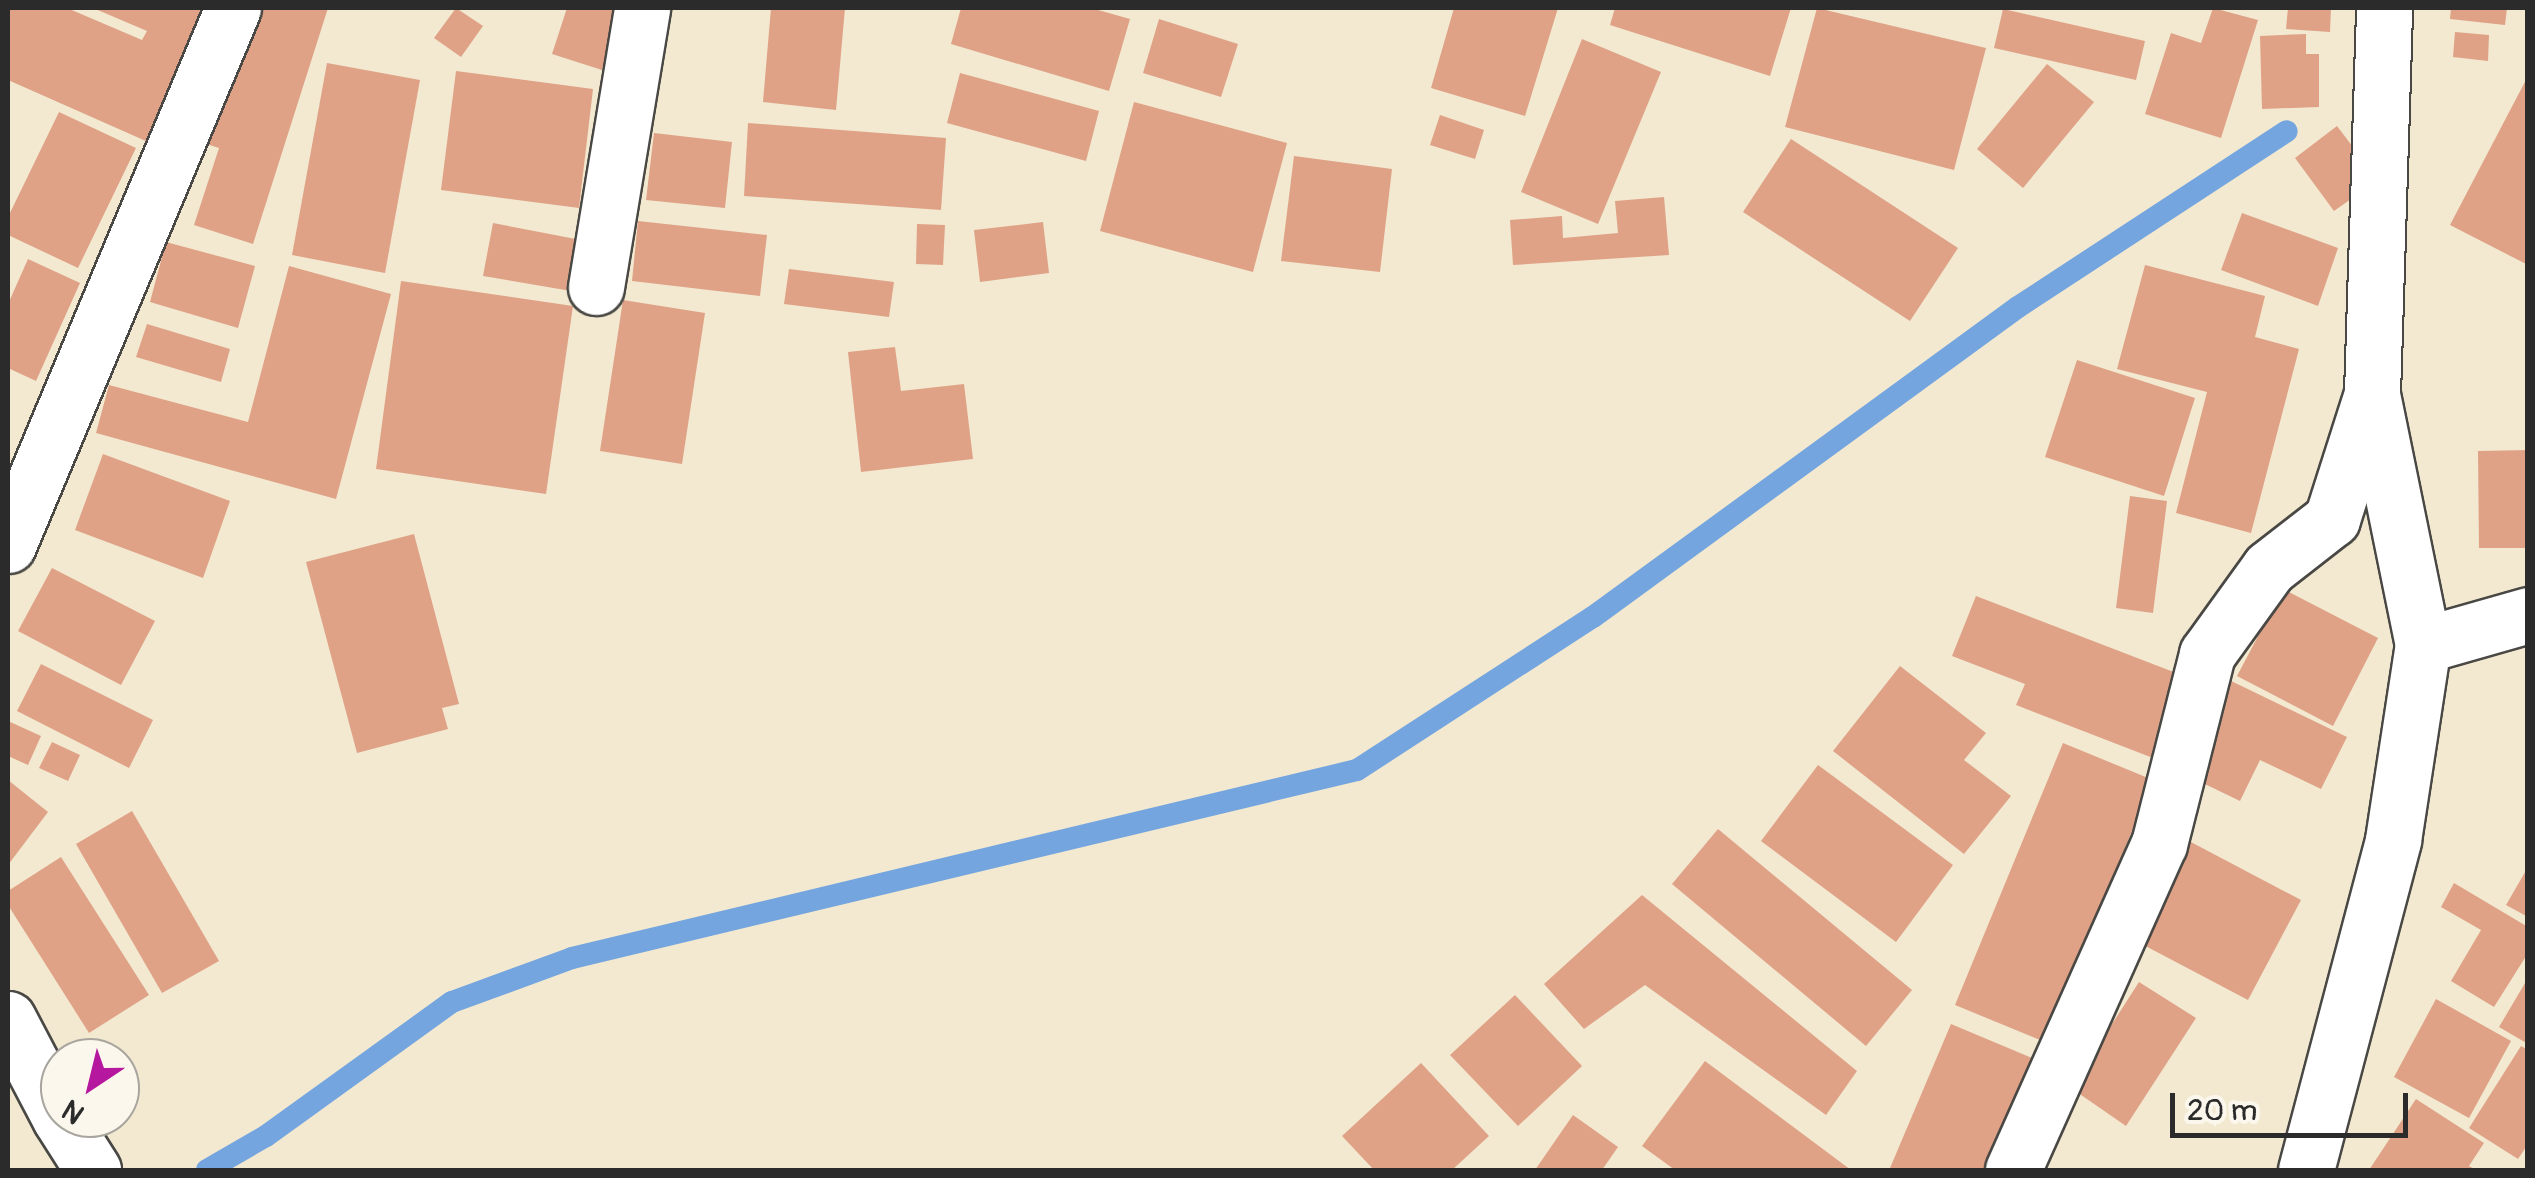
<!DOCTYPE html>
<style>
body{margin:0}
#map{position:relative;width:2535px;height:1178px;overflow:hidden;background:#f2e9d0;font-family:Pangolin,sans-serif}
div>[style]{position:absolute}
[style*='--x']{left:calc(var(--x)*1px);top:calc(var(--y)*1px);width:calc(var(--w)*1px);rotate:calc(var(--a)*1deg)}
.stream>*{height:22px;margin:-11px;padding:0 11px;transform-origin:11px;border-radius:11px;background:#74a5df}
.building>*{inset:0;background:#dfa287}
.roads{filter:drop-shadow(2px 0 #494844) drop-shadow(-2px 0 #494844) drop-shadow(0 2px #494844) drop-shadow(0 -2px #494844)}
.street>*{height:55px;margin:-27.5px;padding:0 27.5px;transform-origin:27.5px;border-radius:27.5px;background:#fff}
span{translate:-50% -50%;white-space:nowrap;text-align:center;line-height:1.15;-webkit-text-stroke:8px #fbf7ec;paint-order:stroke}
.frame{position:absolute;inset:0;border:10px solid #2b2b2b;pointer-events:none}
.north{position:absolute;left:40px;top:1038px;width:100px;height:100px;box-sizing:border-box;background:#fbf7ec;border:2px solid #a8a59f;border-radius:50%;rotate:215deg;font-size:28px;font-weight:700;line-height:40px;text-align:center;color:#2b2b2b}
.north::after{content:'';display:block;margin:auto;width:35px;height:45px;background:#b5179e;clip-path:polygon(50% 0,100% 100%,50% 72%,0 100%)}
.scale{position:absolute;left:2170px;top:1093px;width:238px;height:45px;box-sizing:border-box;border:5px solid #2b2b2b;border-top:0;padding-left:12px;font-size:30px;line-height:35px;white-space:nowrap;color:#2b2b2b;-webkit-text-stroke:8px #fbf7ec;paint-order:stroke}
</style>
<div id="map">
<div class="stream">
<div style="--x:207;--y:1170;--w:68;--a:-30"></div>
<div style="--x:266;--y:1136;--w:229;--a:-35.8"></div>
<div style="--x:452;--y:1002;--w:128;--a:-20.1"></div>
<div style="--x:572;--y:958;--w:807;--a:-13.47"></div>
<div style="--x:1357;--y:770;--w:281;--a:-33"></div>
<div style="--x:1593;--y:617;--w:526;--a:-36.11"></div>
<div style="--x:2018;--y:307;--w:321;--a:-33.2"></div>
</div>
<div class="building">
<div style="clip-path:polygon(8px 8px,67px 8px,142px 40px,147px 31px,93px 8px,206px 8px,148px 142px,8px 80px)"></div>
<div style="clip-path:polygon(262px 8px,328px 8px,253px 244px,194px 225px,219px 148px,197px 141px,230px 38px,251px 44px)"></div>
<div style="clip-path:polygon(456px 8px,483px 26px,461px 57px,434px 38px)"></div>
<div style="clip-path:polygon(567px 8px,623px 8px,602px 70px,552px 54px)"></div>
<div style="clip-path:polygon(771px 8px,845px 8px,836px 110px,763px 102px)"></div>
<div style="clip-path:polygon(961px 8px,1091px 8px,1130px 19px,1109px 91px,951px 44px)"></div>
<div style="clip-path:polygon(1454px 8px,1558px 8px,1525px 116px,1431px 88px)"></div>
<div style="clip-path:polygon(1615px 8px,1791px 8px,1770px 76px,1610px 25px)"></div>
<div style="clip-path:polygon(1817px 8px,1986px 48px,1954px 170px,1785px 127px)"></div>
<div style="clip-path:polygon(2213px 8px,2258px 20px,2221px 138px,2145px 114px,2171px 33px,2201px 43px)"></div>
<div style="clip-path:polygon(2288px 8px,2331px 8px,2330px 32px,2286px 29px)"></div>
<div style="clip-path:polygon(2451px 8px,2507px 8px,2505px 25px,2450px 19px)"></div>
<div style="clip-path:polygon(2003px 9px,2145px 41px,2136px 80px,1994px 48px)"></div>
<div style="clip-path:polygon(1159px 19px,1238px 44px,1221px 97px,1143px 73px)"></div>
<div style="clip-path:polygon(2455px 32px,2489px 35px,2488px 61px,2453px 57px)"></div>
<div style="clip-path:polygon(2306px 34px,2306px 54px,2319px 54px,2319px 107px,2262px 109px,2260px 36px)"></div>
<div style="clip-path:polygon(1582px 39px,1661px 72px,1598px 224px,1521px 192px)"></div>
<div style="clip-path:polygon(327px 63px,420px 80px,385px 273px,292px 255px)"></div>
<div style="clip-path:polygon(2047px 64px,2094px 102px,2023px 188px,1977px 149px)"></div>
<div style="clip-path:polygon(456px 71px,593px 89px,579px 208px,441px 190px)"></div>
<div style="clip-path:polygon(960px 73px,1099px 111px,1086px 161px,947px 123px)"></div>
<div style="clip-path:polygon(2528px 76px,2528px 265px,2450px 225px)"></div>
<div style="clip-path:polygon(1134px 102px,1287px 143px,1253px 272px,1100px 231px)"></div>
<div style="clip-path:polygon(59px 112px,136px 148px,78px 268px,8px 235px,8px 217px)"></div>
<div style="clip-path:polygon(1440px 115px,1484px 130px,1475px 159px,1430px 145px)"></div>
<div style="clip-path:polygon(748px 123px,946px 138px,941px 210px,744px 196px)"></div>
<div style="clip-path:polygon(2337px 126px,2378px 180px,2334px 211px,2295px 158px)"></div>
<div style="clip-path:polygon(654px 133px,732px 142px,725px 208px,646px 200px)"></div>
<div style="clip-path:polygon(1791px 139px,1958px 248px,1910px 321px,1743px 212px)"></div>
<div style="clip-path:polygon(1294px 156px,1392px 169px,1380px 272px,1281px 261px)"></div>
<div style="clip-path:polygon(1664px 197px,1669px 255px,1513px 265px,1510px 220px,1562px 216px,1563px 238px,1618px 233px,1615px 201px)"></div>
<div style="clip-path:polygon(2242px 213px,2338px 248px,2318px 306px,2221px 270px)"></div>
<div style="clip-path:polygon(638px 221px,767px 235px,760px 296px,632px 281px)"></div>
<div style="clip-path:polygon(1043px 222px,1049px 273px,980px 282px,974px 230px)"></div>
<div style="clip-path:polygon(493px 223px,586px 241px,577px 292px,483px 276px)"></div>
<div style="clip-path:polygon(917px 224px,945px 225px,943px 265px,916px 264px)"></div>
<div style="clip-path:polygon(166px 242px,255px 266px,238px 328px,150px 302px)"></div>
<div style="clip-path:polygon(28px 259px,80px 283px,36px 381px,8px 368px,8px 304px)"></div>
<div style="clip-path:polygon(2145px 265px,2265px 296px,2255px 337px,2299px 349px,2251px 533px,2176px 513px,2207px 392px,2117px 369px)"></div>
<div style="clip-path:polygon(289px 266px,391px 294px,336px 499px,96px 433px,109px 385px,248px 422px)"></div>
<div style="clip-path:polygon(789px 269px,894px 282px,889px 317px,784px 304px)"></div>
<div style="clip-path:polygon(401px 281px,573px 306px,546px 494px,376px 469px)"></div>
<div style="clip-path:polygon(623px 300px,705px 313px,682px 464px,600px 451px)"></div>
<div style="clip-path:polygon(147px 324px,230px 349px,221px 382px,136px 357px)"></div>
<div style="clip-path:polygon(895px 347px,901px 391px,964px 384px,973px 459px,861px 472px,848px 352px)"></div>
<div style="clip-path:polygon(2077px 360px,2195px 398px,2164px 496px,2045px 457px)"></div>
<div style="clip-path:polygon(2528px 450px,2528px 548px,2479px 548px,2478px 451px)"></div>
<div style="clip-path:polygon(103px 454px,230px 501px,203px 578px,75px 530px)"></div>
<div style="clip-path:polygon(2130px 496px,2167px 501px,2153px 613px,2116px 608px)"></div>
<div style="clip-path:polygon(414px 534px,459px 704px,442px 708px,448px 729px,357px 753px,306px 562px)"></div>
<div style="clip-path:polygon(52px 568px,155px 621px,121px 685px,18px 631px)"></div>
<div style="clip-path:polygon(2283px 589px,2378px 638px,2333px 726px,2237px 676px)"></div>
<div style="clip-path:polygon(1976px 596px,2184px 676px,2153px 758px,2016px 705px,2025px 684px,1952px 656px)"></div>
<div style="clip-path:polygon(41px 664px,153px 720px,129px 768px,17px 711px)"></div>
<div style="clip-path:polygon(1900px 666px,1986px 733px,1964px 760px,2011px 796px,1964px 854px,1833px 751px)"></div>
<div style="clip-path:polygon(2227px 679px,2347px 737px,2321px 789px,2260px 760px,2240px 801px,2182px 773px)"></div>
<div style="clip-path:polygon(8px 721px,41px 736px,28px 765px,8px 756px)"></div>
<div style="clip-path:polygon(52px 742px,80px 755px,68px 781px,39px 768px)"></div>
<div style="clip-path:polygon(2063px 743px,2153px 780px,2045px 1042px,1955px 1005px)"></div>
<div style="clip-path:polygon(1818px 765px,1953px 865px,1896px 942px,1761px 841px)"></div>
<div style="clip-path:polygon(8px 780px,48px 812px,8px 865px)"></div>
<div style="clip-path:polygon(132px 811px,219px 961px,162px 993px,76px 844px)"></div>
<div style="clip-path:polygon(1718px 829px,1912px 990px,1866px 1046px,1672px 884px)"></div>
<div style="clip-path:polygon(2189px 841px,2301px 900px,2248px 1000px,2136px 941px)"></div>
<div style="clip-path:polygon(61px 857px,149px 995px,89px 1033px,8px 905px,8px 891px)"></div>
<div style="clip-path:polygon(2528px 867px,2528px 917px,2506px 905px)"></div>
<div style="clip-path:polygon(2454px 883px,2528px 927px,2528px 953px,2494px 1007px,2451px 981px,2481px 930px,2441px 907px)"></div>
<div style="clip-path:polygon(1642px 895px,1857px 1071px,1826px 1115px,1645px 985px,1584px 1029px,1544px 984px)"></div>
<div style="clip-path:polygon(2528px 978px,2528px 1044px,2499px 1027px)"></div>
<div style="clip-path:polygon(2139px 982px,2196px 1018px,2126px 1126px,2071px 1088px)"></div>
<div style="clip-path:polygon(1515px 995px,1582px 1066px,1518px 1126px,1450px 1055px)"></div>
<div style="clip-path:polygon(2436px 999px,2511px 1041px,2469px 1118px,2394px 1077px)"></div>
<div style="clip-path:polygon(1951px 1024px,2032px 1058px,1984px 1170px,1896px 1170px,1890px 1168px)"></div>
<div style="clip-path:polygon(2521px 1046px,2528px 1050px,2528px 1144px,2518px 1159px,2469px 1128px)"></div>
<div style="clip-path:polygon(1705px 1061px,1851px 1170px,1675px 1170px,1642px 1146px)"></div>
<div style="clip-path:polygon(1421px 1063px,1489px 1136px,1452px 1170px,1374px 1170px,1342px 1136px)"></div>
<div style="clip-path:polygon(2416px 1099px,2484px 1143px,2469px 1166px,2476px 1170px,2369px 1170px)"></div>
<div style="clip-path:polygon(1573px 1115px,1618px 1147px,1602px 1170px,1535px 1170px)"></div>
</div>
<div class="roads">
<div class="street">
<div style="--x:596;--y:287;--w:283;--a:-80.6"></div>
<div style="--x:8;--y:545;--w:582;--a:-67.27"></div>
<div style="--x:2423;--y:645;--w:109;--a:-15.9"></div>
<div style="--x:8;--y:1019;--w:112;--a:62.3"></div>
<div style="--x:60;--y:1118;--w:62;--a:57.6"></div>
<div style="--x:2013;--y:1170;--w:357;--a:-65.9"></div>
<div style="--x:2159;--y:844;--w:196;--a:-75.8"></div>
<div style="--x:2207;--y:654;--w:106;--a:-54.2"></div>
<div style="--x:2269;--y:568;--w:80;--a:-37.9"></div>
<div style="--x:2332;--y:519;--w:128;--a:-72.3"></div>
<div style="--x:2306;--y:1170;--w:341;--a:-75.2"></div>
<div style="--x:2393;--y:840;--w:197;--a:-81.3"></div>
<div style="--x:2423;--y:645;--w:256;--a:-101.5"></div>
<div style="--x:2372;--y:394;--w:386;--a:-88.2"></div>
</div>
</div>
<div class="frame"></div>
<div class="north">N</div>
<div class="scale">20 m</div>
</div>
